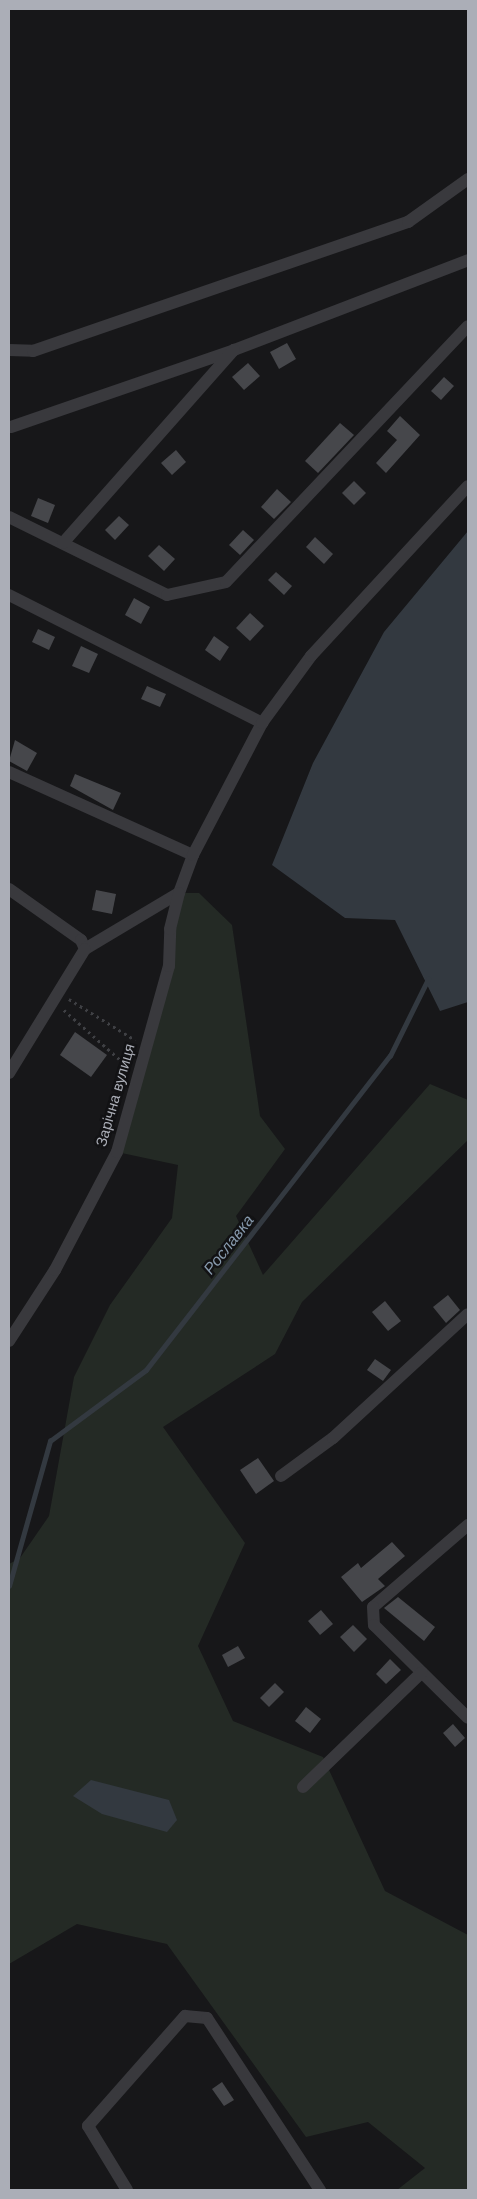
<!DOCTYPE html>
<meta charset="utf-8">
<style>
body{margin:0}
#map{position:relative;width:477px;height:2199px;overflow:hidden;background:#171719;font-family:Helvetica,sans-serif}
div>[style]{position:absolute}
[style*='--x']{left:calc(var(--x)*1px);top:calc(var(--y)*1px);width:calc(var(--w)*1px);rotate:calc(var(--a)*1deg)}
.green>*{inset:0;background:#242a25}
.water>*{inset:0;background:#333940}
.stream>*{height:4.5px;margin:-2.25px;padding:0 2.25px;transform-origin:2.25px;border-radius:2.25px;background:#333940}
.building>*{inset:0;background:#46474b}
.path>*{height:2.5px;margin-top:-1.25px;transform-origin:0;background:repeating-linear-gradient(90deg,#3f4044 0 2.5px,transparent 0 6.5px)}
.street>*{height:12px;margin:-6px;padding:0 6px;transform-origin:6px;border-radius:6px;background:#39393d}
span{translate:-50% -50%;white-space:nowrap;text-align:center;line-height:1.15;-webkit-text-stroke:5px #121214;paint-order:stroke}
.street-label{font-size:15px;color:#abaeb7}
.water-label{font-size:16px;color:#879aad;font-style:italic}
.frame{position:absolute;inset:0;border:10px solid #abaeb7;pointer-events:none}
</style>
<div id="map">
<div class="green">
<div style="clip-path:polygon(179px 893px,199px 893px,232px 925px,260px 1116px,285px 1149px,236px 1216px,263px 1275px,430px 1084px,468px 1100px,468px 1140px,302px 1302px,275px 1354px,163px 1427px,245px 1543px,198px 1646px,233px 1721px,323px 1757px,385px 1891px,468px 1935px,468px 2190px,397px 2190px,425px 2168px,368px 2122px,306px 2137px,167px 1944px,77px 1924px,9px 1964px,9px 1564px,20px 1558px,49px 1516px,74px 1377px,110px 1305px,172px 1218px,178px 1165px,117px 1152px,169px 966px)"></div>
</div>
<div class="water">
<div style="clip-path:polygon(468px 531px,468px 1002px,440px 1011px,395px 920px,345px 918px,272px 865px,313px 763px,384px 632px)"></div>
<div style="clip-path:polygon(91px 1780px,169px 1800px,177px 1820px,167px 1832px,102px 1814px,73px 1796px)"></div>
</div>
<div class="stream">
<div style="--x:9;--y:1586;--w:151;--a:-74.2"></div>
<div style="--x:50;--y:1441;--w:119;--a:-36.5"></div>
<div style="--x:146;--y:1370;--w:398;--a:-52.2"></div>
<div style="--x:390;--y:1056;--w:86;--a:-63.7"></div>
</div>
<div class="building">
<div style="clip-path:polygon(287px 343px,296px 359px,279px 369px,270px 352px)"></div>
<div style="clip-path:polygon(248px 363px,260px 376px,244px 390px,232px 377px)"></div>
<div style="clip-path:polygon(444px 377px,454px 386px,441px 400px,431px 391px)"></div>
<div style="clip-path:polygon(400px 416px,420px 435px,386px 473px,376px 463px,397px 440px,387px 431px)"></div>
<div style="clip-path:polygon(340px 423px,354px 435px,318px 473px,305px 461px)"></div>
<div style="clip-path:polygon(176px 450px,186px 462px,172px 475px,161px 463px)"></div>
<div style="clip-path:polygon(354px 481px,366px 493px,354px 505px,342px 493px)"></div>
<div style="clip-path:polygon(277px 489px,291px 502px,274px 519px,261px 507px)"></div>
<div style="clip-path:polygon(38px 498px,55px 505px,48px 523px,31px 516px)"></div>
<div style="clip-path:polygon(119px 516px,129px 525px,115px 540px,105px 530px)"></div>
<div style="clip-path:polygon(243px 530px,254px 540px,240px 555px,229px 545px)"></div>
<div style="clip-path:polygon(315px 537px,333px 554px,324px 564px,306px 547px)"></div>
<div style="clip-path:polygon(159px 545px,175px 559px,164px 571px,148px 556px)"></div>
<div style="clip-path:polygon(276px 572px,292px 586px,284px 595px,268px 580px)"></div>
<div style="clip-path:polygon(134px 598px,150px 607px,141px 624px,125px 615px)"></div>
<div style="clip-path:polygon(250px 613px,264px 626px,250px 641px,236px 628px)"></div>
<div style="clip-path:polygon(38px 629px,55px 637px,49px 650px,32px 642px)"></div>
<div style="clip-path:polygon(214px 636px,229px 647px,220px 661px,205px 650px)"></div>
<div style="clip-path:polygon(81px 646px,98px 654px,89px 673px,72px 666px)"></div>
<div style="clip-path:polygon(147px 686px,166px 694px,160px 707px,141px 699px)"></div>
<div style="clip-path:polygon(15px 740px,37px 753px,27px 771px,9px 761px)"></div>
<div style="clip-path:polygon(75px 774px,121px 793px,113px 810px,70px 786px)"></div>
<div style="clip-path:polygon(96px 890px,116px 894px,112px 914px,92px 910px)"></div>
<div style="clip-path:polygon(75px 1032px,107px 1055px,91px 1077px,60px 1055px)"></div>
<div style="clip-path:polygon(448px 1295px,460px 1310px,446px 1323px,433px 1307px)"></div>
<div style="clip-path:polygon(385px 1301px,401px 1321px,388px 1331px,372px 1312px)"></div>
<div style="clip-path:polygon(375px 1359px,391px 1370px,383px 1381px,367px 1370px)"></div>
<div style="clip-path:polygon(258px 1458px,274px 1481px,256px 1494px,240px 1470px)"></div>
<div style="clip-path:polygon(392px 1542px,405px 1556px,378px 1579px,385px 1586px,362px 1602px,341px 1577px,358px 1563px,361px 1568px)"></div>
<div style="clip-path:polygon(398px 1597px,435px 1627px,424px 1641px,384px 1608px)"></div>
<div style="clip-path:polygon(321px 1610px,333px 1624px,320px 1635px,308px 1621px)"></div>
<div style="clip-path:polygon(353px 1625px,367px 1639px,354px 1652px,340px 1637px)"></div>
<div style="clip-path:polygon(238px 1646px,245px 1658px,228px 1667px,222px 1655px)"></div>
<div style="clip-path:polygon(390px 1659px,401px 1670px,386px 1684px,376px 1674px)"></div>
<div style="clip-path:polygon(275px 1683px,284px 1692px,269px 1707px,260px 1698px)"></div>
<div style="clip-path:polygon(306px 1707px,321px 1719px,310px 1733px,295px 1721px)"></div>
<div style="clip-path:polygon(453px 1724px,465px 1738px,455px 1747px,443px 1733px)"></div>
<div style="clip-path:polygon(222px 2082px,234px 2100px,224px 2106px,212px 2089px)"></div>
</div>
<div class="path">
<div style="--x:69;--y:999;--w:78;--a:31.8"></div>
<div style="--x:64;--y:1010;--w:84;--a:41.6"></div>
</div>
<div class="street">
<div style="--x:9;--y:350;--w:24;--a:2"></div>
<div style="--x:33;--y:351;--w:397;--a:-19"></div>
<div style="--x:408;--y:222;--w:74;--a:-35.6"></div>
<div style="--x:11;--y:427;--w:236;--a:-19"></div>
<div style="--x:234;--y:350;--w:251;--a:-21"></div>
<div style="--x:9;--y:517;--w:176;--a:26.3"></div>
<div style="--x:167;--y:595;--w:60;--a:-12.4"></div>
<div style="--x:226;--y:582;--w:352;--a:-46.6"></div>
<div style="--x:63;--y:543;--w:258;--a:-48.5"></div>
<div style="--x:9;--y:595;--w:284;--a:26.8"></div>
<div style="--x:9;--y:772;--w:202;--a:24.3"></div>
<div style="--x:9;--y:889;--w:88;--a:35.3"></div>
<div style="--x:81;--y:940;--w:10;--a:66"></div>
<div style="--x:85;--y:949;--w:109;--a:-30.8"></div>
<div style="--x:179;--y:893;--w:40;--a:-69.8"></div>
<div style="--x:193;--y:855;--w:149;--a:-62.4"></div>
<div style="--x:262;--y:723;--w:83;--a:-53.8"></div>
<div style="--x:311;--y:656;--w:231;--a:-47.3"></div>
<div style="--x:9;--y:1073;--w:145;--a:-58.5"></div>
<div style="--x:9;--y:1341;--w:85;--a:-57.1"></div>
<div style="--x:55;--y:1270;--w:133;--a:-62.3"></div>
<div style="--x:117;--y:1152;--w:193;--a:-74.4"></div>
<div style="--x:169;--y:966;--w:37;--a:-88"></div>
<div style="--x:170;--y:929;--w:37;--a:-76"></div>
<div style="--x:281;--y:1476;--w:64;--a:-36.2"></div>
<div style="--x:333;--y:1438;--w:183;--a:-42.6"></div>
<div style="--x:468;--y:1525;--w:125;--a:139.2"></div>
<div style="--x:373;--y:1607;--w:18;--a:87"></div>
<div style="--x:374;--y:1625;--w:132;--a:44.7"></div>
<div style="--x:303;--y:1787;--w:165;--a:-44"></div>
<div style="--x:127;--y:2190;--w:75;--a:-121.4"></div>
<div style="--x:88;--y:2126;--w:147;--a:-48.6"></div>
<div style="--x:185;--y:2016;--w:22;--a:5"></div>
<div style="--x:207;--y:2018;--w:206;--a:56.7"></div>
</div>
<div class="street-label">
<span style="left:115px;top:1095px;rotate:-74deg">Зарічна вулиця</span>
</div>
<div class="water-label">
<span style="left:229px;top:1245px;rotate:-52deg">Рославка</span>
</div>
<div class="frame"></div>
</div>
